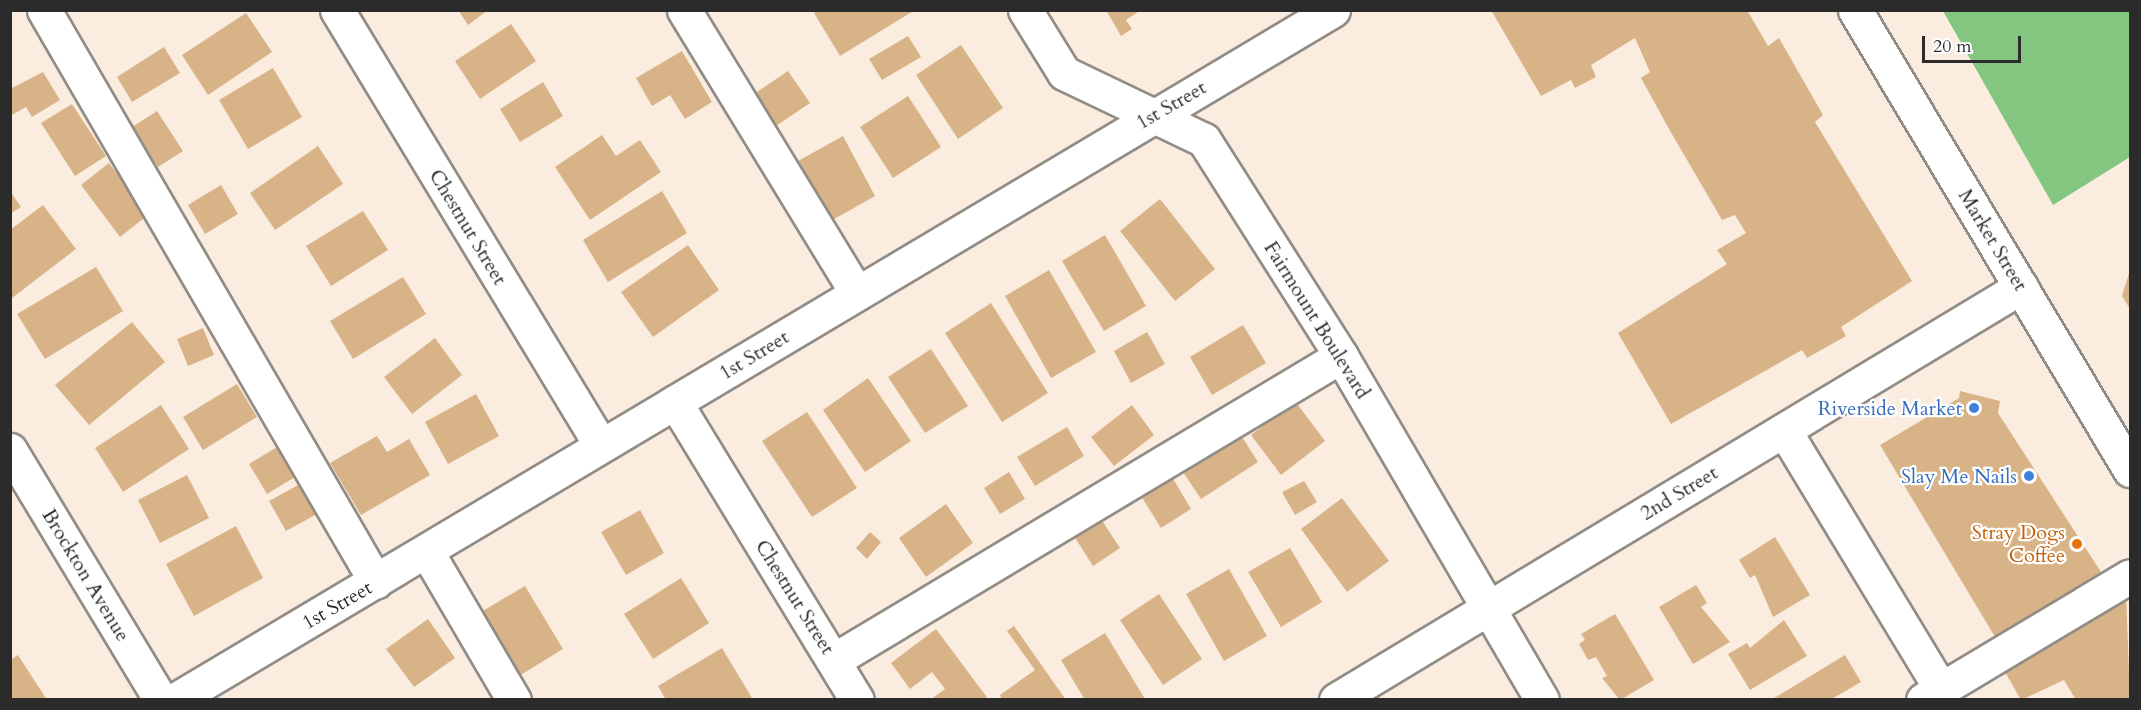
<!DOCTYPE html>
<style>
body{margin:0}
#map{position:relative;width:2141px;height:710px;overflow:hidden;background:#faede0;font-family:Cardo,serif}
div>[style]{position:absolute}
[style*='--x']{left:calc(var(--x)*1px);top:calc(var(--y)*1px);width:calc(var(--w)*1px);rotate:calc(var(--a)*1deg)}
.green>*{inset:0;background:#83c680}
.building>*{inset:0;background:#d9b388}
.roads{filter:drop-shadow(2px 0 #928c86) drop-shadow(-2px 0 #928c86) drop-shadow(0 2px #928c86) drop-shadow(0 -2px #928c86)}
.minor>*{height:33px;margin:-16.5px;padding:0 16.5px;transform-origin:16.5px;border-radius:16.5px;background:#fff}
.major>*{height:33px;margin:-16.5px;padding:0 16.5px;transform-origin:16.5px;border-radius:16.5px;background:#fff}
.dots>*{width:16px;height:16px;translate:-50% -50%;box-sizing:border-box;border:3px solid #fff;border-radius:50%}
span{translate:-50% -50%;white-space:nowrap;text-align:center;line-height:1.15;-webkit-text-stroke:4.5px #fff;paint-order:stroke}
.street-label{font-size:20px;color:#2b2b2b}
.shop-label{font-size:20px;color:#366cbe}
.right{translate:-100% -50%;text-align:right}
.food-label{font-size:20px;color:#c56008}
.frame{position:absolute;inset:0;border:12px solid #2b2b2b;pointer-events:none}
.scale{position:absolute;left:1922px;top:36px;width:99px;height:27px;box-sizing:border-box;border:3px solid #2b2b2b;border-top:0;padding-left:8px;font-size:18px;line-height:21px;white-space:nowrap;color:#2b2b2b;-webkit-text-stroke:4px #fff;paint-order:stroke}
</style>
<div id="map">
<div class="green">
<div style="clip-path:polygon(1943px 11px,2130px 11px,2130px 157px,2053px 205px)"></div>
</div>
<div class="building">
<div style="clip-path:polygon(458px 10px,488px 10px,468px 25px)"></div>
<div style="clip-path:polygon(818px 10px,915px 10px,840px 56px,814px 13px)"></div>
<div style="clip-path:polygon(1106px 10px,1141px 10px,1126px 20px,1132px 29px,1121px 36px)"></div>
<div style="clip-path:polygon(1491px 10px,1747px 10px,1768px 46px,1779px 38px,1823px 115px,1815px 122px,1912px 281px,1841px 327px,1846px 336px,1807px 358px,1802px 350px,1671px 424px,1618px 333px,1727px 264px,1717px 250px,1746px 233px,1735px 215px,1722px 220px,1669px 129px,1641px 78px,1650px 72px,1635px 38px,1591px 65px,1596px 77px,1575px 88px,1571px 80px,1541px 96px)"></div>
<div style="clip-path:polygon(246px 13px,272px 52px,208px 95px,182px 55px)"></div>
<div style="clip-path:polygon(511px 24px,536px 61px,480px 99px,455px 61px)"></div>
<div style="clip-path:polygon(908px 36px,921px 57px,882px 80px,869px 59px)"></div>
<div style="clip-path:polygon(961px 45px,1003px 108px,958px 139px,916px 75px)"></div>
<div style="clip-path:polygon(164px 47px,180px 73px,132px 102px,117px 77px)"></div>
<div style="clip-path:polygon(682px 51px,712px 102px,685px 119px,670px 95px,652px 106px,636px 78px)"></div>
<div style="clip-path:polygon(273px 68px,302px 117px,248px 149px,219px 100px)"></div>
<div style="clip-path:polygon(788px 71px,810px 103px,776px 126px,754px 94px)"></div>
<div style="clip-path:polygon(43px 72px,60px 100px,32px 117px,26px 107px,10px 116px,10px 89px)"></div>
<div style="clip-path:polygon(543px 82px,563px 116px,520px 142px,500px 109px)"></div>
<div style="clip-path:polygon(908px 96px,941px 147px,893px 178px,860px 127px)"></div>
<div style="clip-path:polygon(72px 104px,106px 156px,75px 176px,41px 123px)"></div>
<div style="clip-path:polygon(157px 111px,183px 151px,158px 167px,132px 127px)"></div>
<div style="clip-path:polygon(602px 135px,616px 156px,640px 140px,661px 172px,590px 220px,555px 167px)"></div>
<div style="clip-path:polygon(843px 136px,875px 196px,822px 226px,789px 166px)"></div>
<div style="clip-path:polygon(318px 146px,343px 184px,275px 230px,250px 193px)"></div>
<div style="clip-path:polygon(109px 163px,148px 215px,120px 237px,81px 185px)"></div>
<div style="clip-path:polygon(221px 185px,238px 214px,205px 234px,188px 205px)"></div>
<div style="clip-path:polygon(10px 191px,21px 207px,10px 214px)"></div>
<div style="clip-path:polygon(662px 191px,687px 233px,608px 282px,583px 240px)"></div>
<div style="clip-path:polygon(1160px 199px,1215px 269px,1175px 301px,1120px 231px)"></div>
<div style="clip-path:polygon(43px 205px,76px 249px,12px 298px,10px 230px)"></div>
<div style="clip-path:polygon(363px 211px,388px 250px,331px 286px,306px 246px)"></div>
<div style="clip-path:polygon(1105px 235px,1146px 306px,1104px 331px,1062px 261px)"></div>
<div style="clip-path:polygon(688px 245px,719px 290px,653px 337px,621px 292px)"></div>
<div style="clip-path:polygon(96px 267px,123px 311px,45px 359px,17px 314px)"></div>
<div style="clip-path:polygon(1049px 270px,1096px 352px,1051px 378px,1005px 296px)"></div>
<div style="clip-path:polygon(2130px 270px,2130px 309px,2122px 296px)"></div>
<div style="clip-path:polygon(403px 277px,426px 314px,353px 359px,330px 321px)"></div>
<div style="clip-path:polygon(991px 303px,1048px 393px,1002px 422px,945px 333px)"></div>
<div style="clip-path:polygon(132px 322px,165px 362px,89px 425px,55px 385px)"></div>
<div style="clip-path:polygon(1243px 325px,1266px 363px,1212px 395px,1190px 357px)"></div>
<div style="clip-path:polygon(203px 328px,214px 355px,188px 366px,177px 339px)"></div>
<div style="clip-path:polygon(1147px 332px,1165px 364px,1131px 383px,1114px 351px)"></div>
<div style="clip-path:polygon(435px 338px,462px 375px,412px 414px,384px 377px)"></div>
<div style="clip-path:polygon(931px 349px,968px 406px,925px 433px,888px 377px)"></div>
<div style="clip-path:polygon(868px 378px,911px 441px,865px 472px,823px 410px)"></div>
<div style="clip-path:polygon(237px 384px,257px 417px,203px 450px,183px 417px)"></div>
<div style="clip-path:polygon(1960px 391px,2000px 401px,1998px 413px,2101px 572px,1995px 637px,1880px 445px,1959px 398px)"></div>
<div style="clip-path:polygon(476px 394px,499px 436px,448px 464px,425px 422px)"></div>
<div style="clip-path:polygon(1295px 401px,1325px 441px,1281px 475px,1251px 435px)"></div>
<div style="clip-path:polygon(161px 405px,189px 449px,123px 492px,95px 448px)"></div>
<div style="clip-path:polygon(1132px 405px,1154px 435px,1114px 466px,1091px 437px)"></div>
<div style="clip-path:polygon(807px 412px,857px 488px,812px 517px,762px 441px)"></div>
<div style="clip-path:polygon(1067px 427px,1084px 456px,1035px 486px,1017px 457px)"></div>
<div style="clip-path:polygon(1239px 432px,1258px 462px,1201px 499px,1181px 469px)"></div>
<div style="clip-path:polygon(377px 436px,387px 452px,409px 439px,430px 475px,361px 515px,330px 463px)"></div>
<div style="clip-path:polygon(277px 447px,295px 477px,267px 494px,249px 464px)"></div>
<div style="clip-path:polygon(1009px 472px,1025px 499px,1000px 514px,984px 488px)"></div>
<div style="clip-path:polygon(187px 475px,209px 518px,160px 543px,138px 500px)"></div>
<div style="clip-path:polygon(1172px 477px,1191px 509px,1161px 528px,1141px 496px)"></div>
<div style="clip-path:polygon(1304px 481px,1317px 502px,1295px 515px,1282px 492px)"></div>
<div style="clip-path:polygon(300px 484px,317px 514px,286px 531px,269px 501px)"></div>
<div style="clip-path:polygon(1342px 498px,1389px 561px,1347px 592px,1301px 529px)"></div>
<div style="clip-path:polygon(946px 504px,973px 543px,926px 577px,899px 538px)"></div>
<div style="clip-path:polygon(640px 510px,664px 553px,626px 575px,601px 532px)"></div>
<div style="clip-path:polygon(1097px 513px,1120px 548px,1093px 566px,1070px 530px)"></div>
<div style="clip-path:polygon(236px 526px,263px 578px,194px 616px,166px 564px)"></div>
<div style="clip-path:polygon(870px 532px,881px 542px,867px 559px,856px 548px)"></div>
<div style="clip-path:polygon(1775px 537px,1810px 595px,1773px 617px,1755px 575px,1750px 578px,1739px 560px)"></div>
<div style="clip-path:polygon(1290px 548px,1322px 602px,1281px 627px,1248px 572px)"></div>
<div style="clip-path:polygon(1229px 569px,1267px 636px,1224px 661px,1186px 594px)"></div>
<div style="clip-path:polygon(681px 578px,709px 623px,653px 659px,624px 614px)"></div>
<div style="clip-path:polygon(1696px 585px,1707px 603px,1701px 607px,1730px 642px,1693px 664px,1659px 607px)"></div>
<div style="clip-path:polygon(525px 586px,563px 649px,519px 676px,481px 612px)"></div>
<div style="clip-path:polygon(2126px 591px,2130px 700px,2076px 700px,2064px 680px,2021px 700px,2005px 672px,2023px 660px,2021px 656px)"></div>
<div style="clip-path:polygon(1159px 594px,1202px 659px,1163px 685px,1120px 620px)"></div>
<div style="clip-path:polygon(1615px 614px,1654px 680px,1620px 700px,1602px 678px,1607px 676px,1596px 657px,1588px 660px,1579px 644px,1585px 640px,1581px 634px)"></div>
<div style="clip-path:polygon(428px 619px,455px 658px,414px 687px,386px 649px)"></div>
<div style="clip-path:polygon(1784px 620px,1807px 656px,1750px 690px,1728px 654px,1747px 643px,1750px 648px)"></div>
<div style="clip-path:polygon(1014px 626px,1066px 700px,1002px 700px,1000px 695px,1035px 670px,1007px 631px)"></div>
<div style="clip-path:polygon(936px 629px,989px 700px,930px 700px,945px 689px,932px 672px,910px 689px,891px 663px)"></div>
<div style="clip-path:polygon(1105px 633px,1145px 699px,1143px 700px,1085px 700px,1061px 660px)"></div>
<div style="clip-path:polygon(722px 648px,752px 698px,666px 700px,658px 686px)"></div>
<div style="clip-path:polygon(18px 655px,47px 700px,10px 700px,10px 660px)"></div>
<div style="clip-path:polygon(1845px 655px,1861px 682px,1830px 700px,1771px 700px)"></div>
</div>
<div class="roads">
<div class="minor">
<div style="--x:44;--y:10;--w:661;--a:59.87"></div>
<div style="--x:337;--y:10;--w:507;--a:58.78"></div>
<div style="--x:684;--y:10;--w:332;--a:58.6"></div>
<div style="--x:1025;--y:10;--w:74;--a:58.2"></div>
<div style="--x:1064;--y:73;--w:155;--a:25.6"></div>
<div style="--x:1204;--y:140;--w:256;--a:57.6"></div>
<div style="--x:1341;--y:356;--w:398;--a:59.7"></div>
<div style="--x:675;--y:402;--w:349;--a:58.6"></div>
<div style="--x:1784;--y:430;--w:303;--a:58.8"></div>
<div style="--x:10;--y:450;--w:292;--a:58.9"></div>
<div style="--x:427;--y:552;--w:172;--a:59.6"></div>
<div style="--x:834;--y:660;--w:591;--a:-30.95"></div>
<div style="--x:175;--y:700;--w:1348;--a:-30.79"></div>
<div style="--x:1336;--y:700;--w:800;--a:-31.09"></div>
<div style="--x:1923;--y:700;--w:241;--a:-30.9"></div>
</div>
<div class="major">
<div style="--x:1855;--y:10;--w:536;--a:59.13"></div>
</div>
</div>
<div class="dots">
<div style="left:1974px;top:408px;background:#3f7fe0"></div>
<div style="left:2029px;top:476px;background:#3f7fe0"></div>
<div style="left:2077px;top:544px;background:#e8710a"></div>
</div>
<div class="street-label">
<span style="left:1171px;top:105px;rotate:-30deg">1st Street</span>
<span style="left:468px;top:227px;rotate:59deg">Chestnut Street</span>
<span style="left:1993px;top:240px;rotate:59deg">Market Street</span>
<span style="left:1317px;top:320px;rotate:58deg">Fairmount Boulevard</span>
<span style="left:754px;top:355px;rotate:-31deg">1st Street</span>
<span style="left:1679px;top:493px;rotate:-31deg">2nd Street</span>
<span style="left:86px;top:575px;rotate:59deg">Brockton Avenue</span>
<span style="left:795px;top:597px;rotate:58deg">Chestnut Street</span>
<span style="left:337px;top:605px;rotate:-30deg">1st Street</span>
</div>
<div class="shop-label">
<span class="right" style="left:1962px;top:408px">Riverside Market</span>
<span class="right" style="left:2017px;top:476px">Slay Me Nails</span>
</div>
<div class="food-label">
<span class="right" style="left:2065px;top:544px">Stray Dogs<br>Coffee</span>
</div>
<div class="frame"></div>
<div class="scale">20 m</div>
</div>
